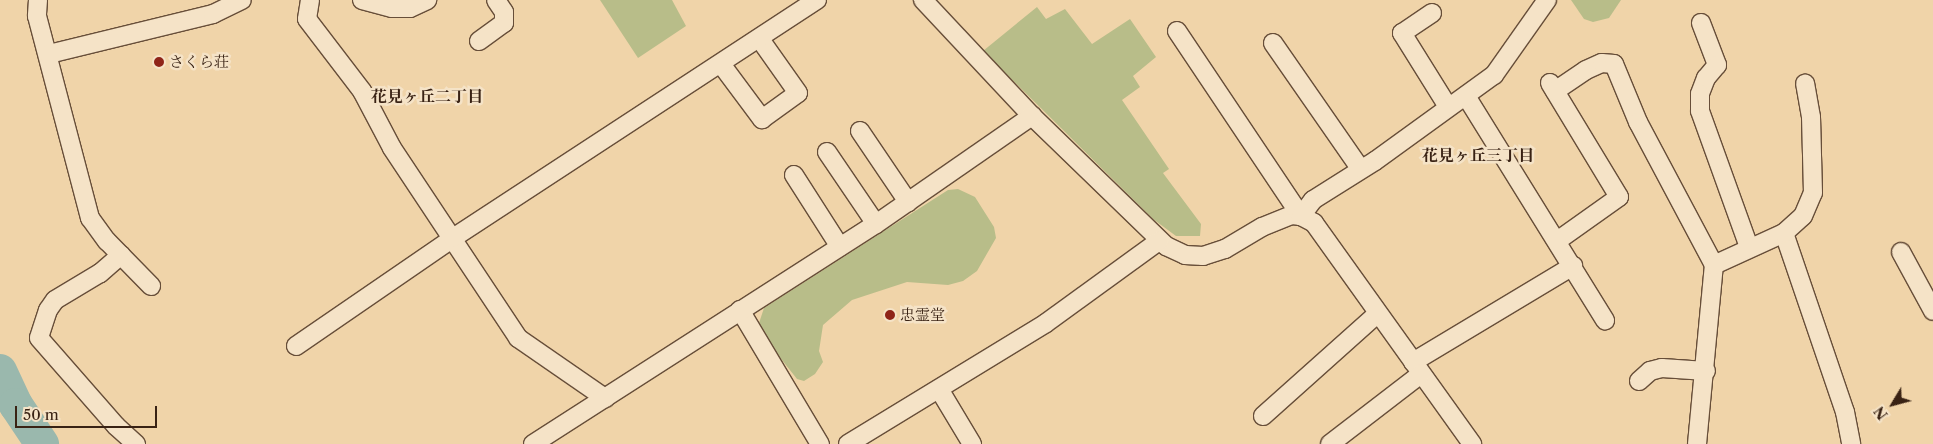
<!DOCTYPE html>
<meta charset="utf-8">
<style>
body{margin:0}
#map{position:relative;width:1933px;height:444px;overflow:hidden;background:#f0d4a9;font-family:"Libre Caslon Text","Noto Serif JP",serif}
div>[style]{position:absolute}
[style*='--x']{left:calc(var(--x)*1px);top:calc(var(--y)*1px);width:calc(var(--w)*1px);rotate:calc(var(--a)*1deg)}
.green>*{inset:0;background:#b8bd89}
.river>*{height:34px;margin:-17px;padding:0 17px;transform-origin:17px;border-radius:17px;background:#9ab8ad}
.roads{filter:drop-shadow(1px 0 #674e39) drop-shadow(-1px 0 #674e39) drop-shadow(0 1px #674e39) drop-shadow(0 -1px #674e39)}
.minor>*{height:18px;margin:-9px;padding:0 9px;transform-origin:9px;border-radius:9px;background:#f5e3c7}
.dots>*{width:14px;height:14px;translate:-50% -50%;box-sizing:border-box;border:2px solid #f5e3c7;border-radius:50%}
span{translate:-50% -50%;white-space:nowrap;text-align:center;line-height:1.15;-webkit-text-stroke:5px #f5e3c7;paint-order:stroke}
.poi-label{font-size:15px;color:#392214}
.left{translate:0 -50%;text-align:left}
.neighbourhood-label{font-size:16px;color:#392214;font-weight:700}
.north{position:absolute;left:1868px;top:379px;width:50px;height:50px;-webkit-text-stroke:4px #f5e3c7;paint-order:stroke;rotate:233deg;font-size:14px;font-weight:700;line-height:20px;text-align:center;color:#392214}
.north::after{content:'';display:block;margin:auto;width:18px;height:22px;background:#392214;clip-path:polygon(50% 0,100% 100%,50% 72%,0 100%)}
.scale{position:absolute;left:15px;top:406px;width:142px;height:22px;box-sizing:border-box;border:2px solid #392214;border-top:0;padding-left:6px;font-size:15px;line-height:18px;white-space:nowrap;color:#392214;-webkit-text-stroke:4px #f5e3c7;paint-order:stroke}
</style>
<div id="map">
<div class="green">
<div style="clip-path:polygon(600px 0,672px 0,686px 26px,638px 58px)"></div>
<div style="clip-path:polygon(1571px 0,1621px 0,1609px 18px,1593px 22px,1584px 19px)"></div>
<div style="clip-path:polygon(1037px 7px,1046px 19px,1065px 9px,1092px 44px,1130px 19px,1156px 57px,1133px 76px,1140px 87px,1122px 100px,1169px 169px,1163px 173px,1201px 224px,1200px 236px,1176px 236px,1153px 219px,983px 51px)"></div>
<div style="clip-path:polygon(958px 189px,975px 197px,994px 227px,996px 238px,977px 271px,963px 281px,948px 285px,907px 282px,852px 300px,823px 325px,819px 351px,823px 362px,815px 374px,804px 381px,797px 379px,763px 336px,759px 323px,764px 308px,948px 190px)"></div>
</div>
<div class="river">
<div style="--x:0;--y:371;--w:38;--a:65"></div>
<div style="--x:16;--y:405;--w:47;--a:56.3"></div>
</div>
<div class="roads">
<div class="minor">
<div style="--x:38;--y:0;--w:16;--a:94"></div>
<div style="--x:37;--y:16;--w:209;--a:75.3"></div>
<div style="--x:90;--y:218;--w:29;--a:54"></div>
<div style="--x:107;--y:241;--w:63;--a:45.6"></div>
<div style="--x:310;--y:0;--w:19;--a:99"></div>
<div style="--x:307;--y:19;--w:91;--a:52.6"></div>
<div style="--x:362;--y:91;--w:64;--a:62.2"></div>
<div style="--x:392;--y:148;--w:228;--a:56.4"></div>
<div style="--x:518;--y:338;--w:106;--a:34.6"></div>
<div style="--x:362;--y:0;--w:31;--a:15"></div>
<div style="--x:392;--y:8;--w:18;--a:0"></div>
<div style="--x:410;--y:8;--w:19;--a:-25"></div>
<div style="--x:923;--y:0;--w:159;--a:46.8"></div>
<div style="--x:1032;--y:116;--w:187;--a:44.1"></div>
<div style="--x:1166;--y:246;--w:21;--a:25"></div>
<div style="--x:1185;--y:255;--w:18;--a:3"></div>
<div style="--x:1203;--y:256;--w:23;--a:-18"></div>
<div style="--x:1225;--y:249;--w:43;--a:-30.7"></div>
<div style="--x:1262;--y:227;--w:32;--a:-22"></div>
<div style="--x:1292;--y:215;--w:9;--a:6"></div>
<div style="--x:1301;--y:216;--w:15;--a:28"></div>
<div style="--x:1314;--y:223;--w:272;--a:54.4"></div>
<div style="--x:1432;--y:13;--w:36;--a:146"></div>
<div style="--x:1402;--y:33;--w:87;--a:58.1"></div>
<div style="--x:1701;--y:23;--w:45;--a:69.1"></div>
<div style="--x:1717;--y:65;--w:17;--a:130"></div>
<div style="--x:1706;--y:78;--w:17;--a:111"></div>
<div style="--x:1700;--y:94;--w:17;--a:90"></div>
<div style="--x:1700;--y:111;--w:145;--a:70.2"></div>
<div style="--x:1177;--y:31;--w:223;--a:56.2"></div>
<div style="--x:1301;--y:216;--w:20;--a:-53"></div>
<div style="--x:1313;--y:200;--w:73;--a:-32.2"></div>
<div style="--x:1375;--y:161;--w:147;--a:-35.9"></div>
<div style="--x:1494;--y:75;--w:92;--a:-54.8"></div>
<div style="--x:479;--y:41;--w:31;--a:-36"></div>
<div style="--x:504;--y:23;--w:11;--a:-90"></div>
<div style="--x:504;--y:12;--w:14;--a:-124"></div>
<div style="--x:1273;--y:43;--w:152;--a:55.2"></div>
<div style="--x:49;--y:54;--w:169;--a:-13.7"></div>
<div style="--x:213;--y:14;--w:32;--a:-26"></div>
<div style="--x:721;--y:64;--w:69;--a:53.3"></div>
<div style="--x:762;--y:119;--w:44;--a:-35.8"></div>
<div style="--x:798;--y:93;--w:67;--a:-125.3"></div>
<div style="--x:1550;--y:83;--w:133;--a:58.8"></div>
<div style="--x:1619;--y:197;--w:76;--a:144.6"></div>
<div style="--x:1555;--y:91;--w:37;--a:-34"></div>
<div style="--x:1586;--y:70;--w:17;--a:-24"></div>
<div style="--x:1602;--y:63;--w:12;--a:5"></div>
<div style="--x:1614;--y:64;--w:63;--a:67.5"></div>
<div style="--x:1638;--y:122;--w:162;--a:62"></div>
<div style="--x:1466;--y:96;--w:264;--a:58.2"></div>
<div style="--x:860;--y:131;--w:86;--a:55.9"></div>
<div style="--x:827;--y:152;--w:87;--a:55.8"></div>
<div style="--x:794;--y:175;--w:85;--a:57.4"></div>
<div style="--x:1784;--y:233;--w:189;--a:71.2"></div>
<div style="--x:1845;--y:412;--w:33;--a:79"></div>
<div style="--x:1901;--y:252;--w:67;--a:61.5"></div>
<div style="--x:121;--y:255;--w:28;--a:139"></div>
<div style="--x:100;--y:273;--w:52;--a:149"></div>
<div style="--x:55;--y:300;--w:12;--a:125"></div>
<div style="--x:48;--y:310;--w:29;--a:108"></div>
<div style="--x:39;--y:338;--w:117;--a:48.8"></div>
<div style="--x:116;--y:426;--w:27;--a:42"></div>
<div style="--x:740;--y:310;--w:156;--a:59.2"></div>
<div style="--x:296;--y:346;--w:191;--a:-34.5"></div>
<div style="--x:453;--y:238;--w:435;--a:-33.2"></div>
<div style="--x:1413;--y:362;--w:187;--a:-31"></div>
<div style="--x:1639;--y:381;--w:15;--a:-42"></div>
<div style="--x:1650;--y:371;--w:12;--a:-14"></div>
<div style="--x:1662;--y:368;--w:44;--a:3.9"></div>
<div style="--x:939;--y:389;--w:64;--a:59"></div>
<div style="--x:1263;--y:416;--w:154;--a:-41.8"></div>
<div style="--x:533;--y:444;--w:407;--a:-32.7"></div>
<div style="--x:876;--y:224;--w:190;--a:-34.7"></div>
<div style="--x:848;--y:444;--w:232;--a:-31.4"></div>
<div style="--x:1046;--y:323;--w:140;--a:-36"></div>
<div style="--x:1330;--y:444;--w:115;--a:-37.6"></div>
<div style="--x:1697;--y:444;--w:180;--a:-84.6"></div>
<div style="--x:1714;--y:265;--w:77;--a:-24.6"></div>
<div style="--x:1784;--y:233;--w:25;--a:-42"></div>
<div style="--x:1803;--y:216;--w:25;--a:-67"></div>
<div style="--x:1813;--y:193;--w:76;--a:-91.5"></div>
<div style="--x:1811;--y:117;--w:34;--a:-100"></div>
</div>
</div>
<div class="dots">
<div style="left:159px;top:62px;background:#8f2418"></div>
<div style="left:890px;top:315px;background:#8f2418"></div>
</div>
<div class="poi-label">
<span class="left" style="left:169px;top:62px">さくら荘</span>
<span class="left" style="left:900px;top:315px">忠霊堂</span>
</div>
<div class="neighbourhood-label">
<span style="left:427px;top:96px">花見ヶ丘二丁目</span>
<span style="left:1478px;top:155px">花見ヶ丘三丁目</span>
</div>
<div class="north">N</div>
<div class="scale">50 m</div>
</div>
